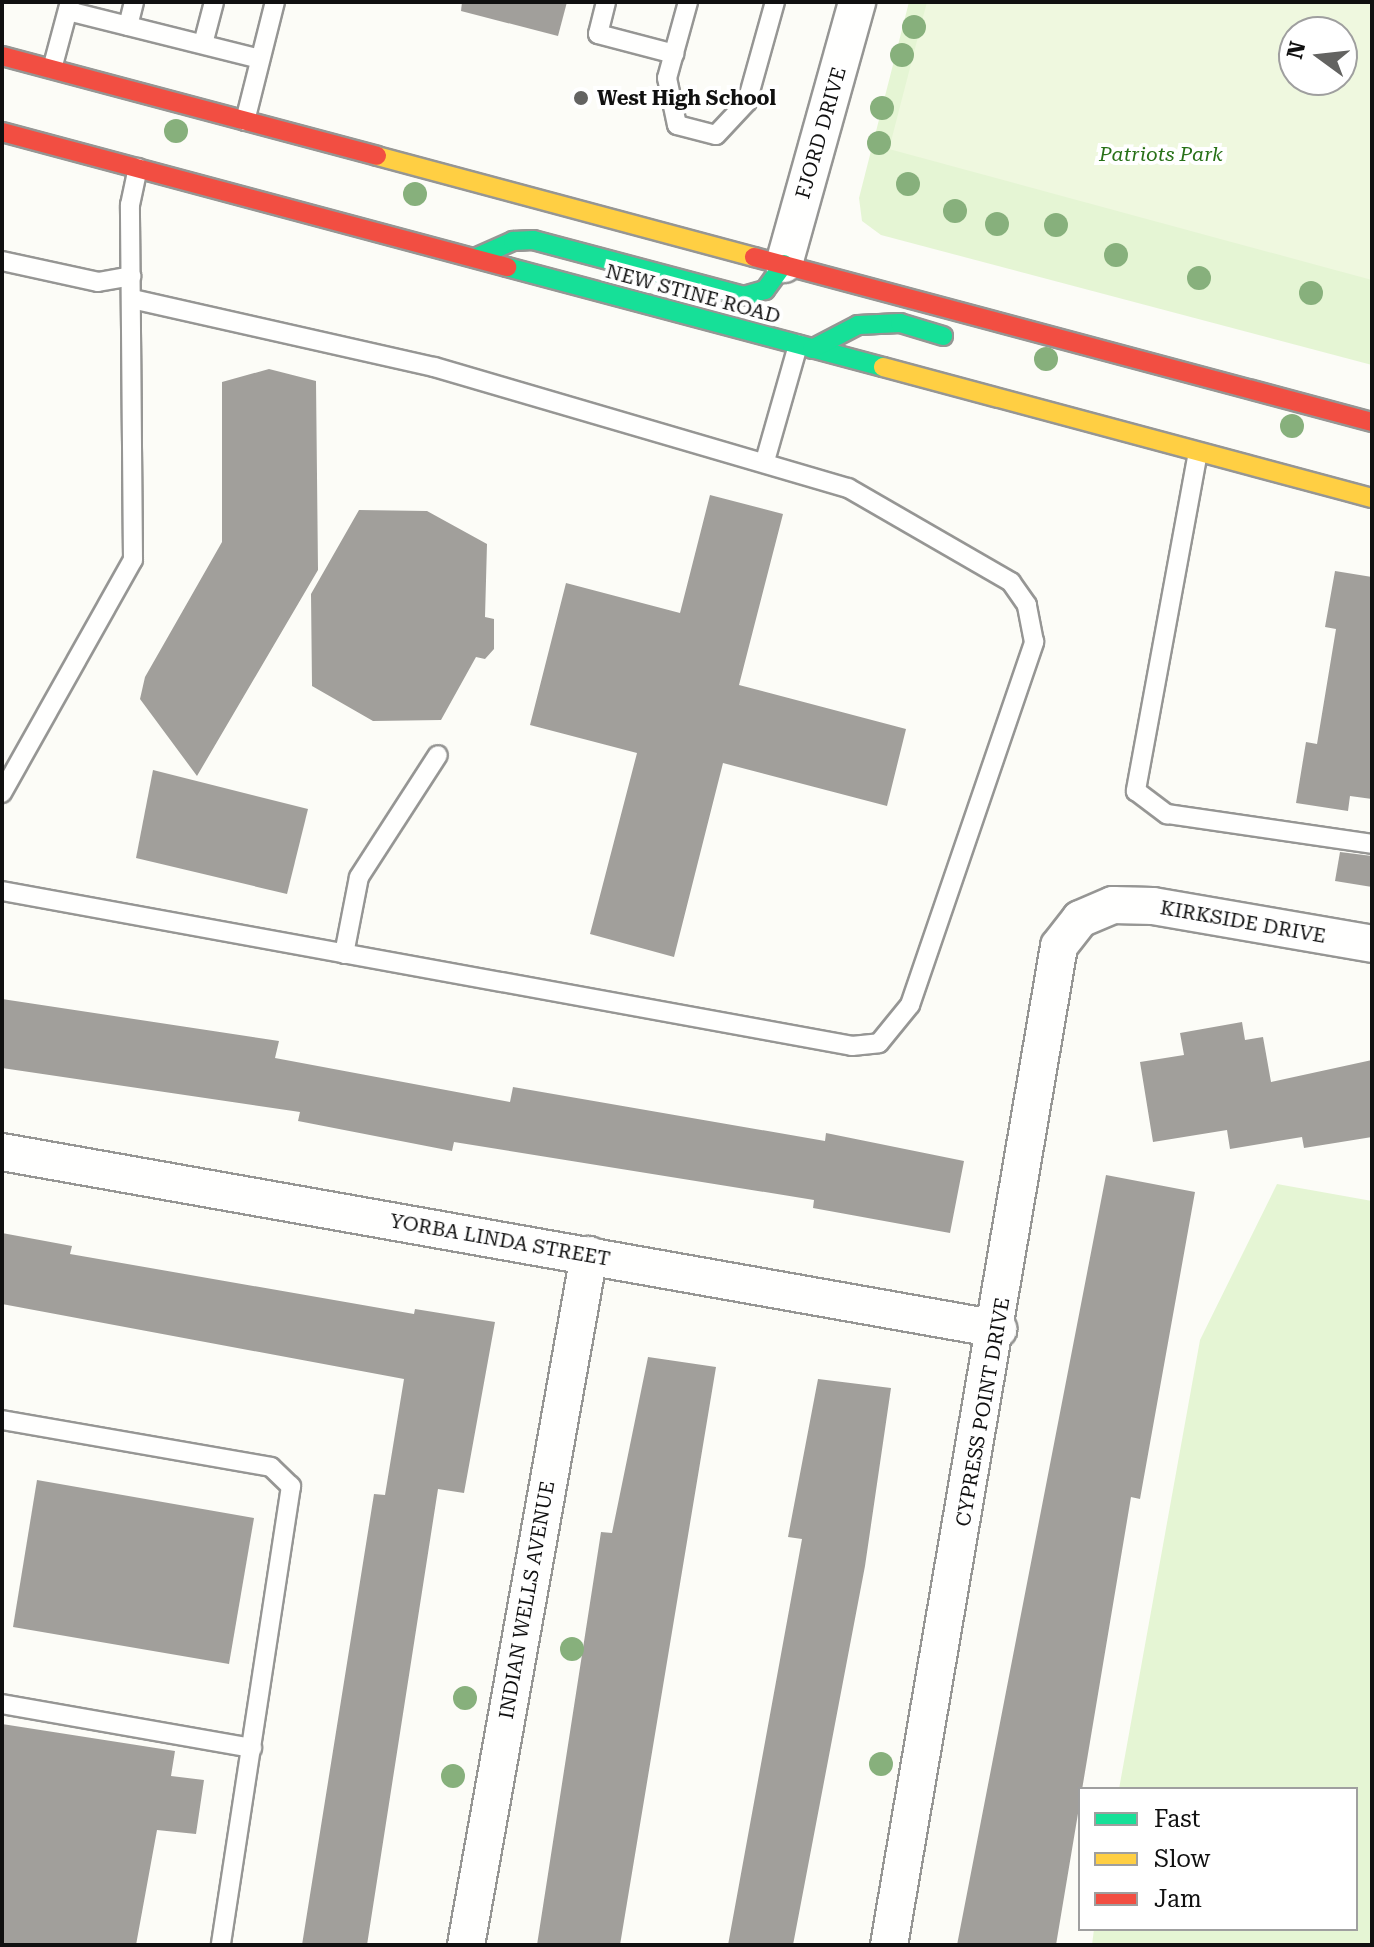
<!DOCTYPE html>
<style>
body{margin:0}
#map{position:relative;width:1374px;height:1947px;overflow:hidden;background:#fcfcf7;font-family:"Roboto Serif",serif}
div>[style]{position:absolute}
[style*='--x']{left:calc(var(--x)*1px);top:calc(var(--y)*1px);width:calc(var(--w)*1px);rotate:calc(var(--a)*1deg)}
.green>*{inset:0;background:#e5f5d4}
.pitch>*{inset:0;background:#eff8df}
.building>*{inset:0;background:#a19f9b}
.roads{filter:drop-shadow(2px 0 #969694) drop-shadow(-2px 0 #969694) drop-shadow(0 2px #969694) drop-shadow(0 -2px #969694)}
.lane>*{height:18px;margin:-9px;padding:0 9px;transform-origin:9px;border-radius:9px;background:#fffffe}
.street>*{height:36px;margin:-18px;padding:0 18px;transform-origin:18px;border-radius:18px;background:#fffffe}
.fast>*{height:18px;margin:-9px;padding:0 9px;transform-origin:9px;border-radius:9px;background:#16e098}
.slow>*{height:18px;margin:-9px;padding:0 9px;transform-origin:9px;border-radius:9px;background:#ffcf43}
.jam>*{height:18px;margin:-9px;padding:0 9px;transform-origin:9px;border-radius:9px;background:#f24e42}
.trees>*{width:24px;height:24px;margin:-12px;border-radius:50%;background:#87b07c}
.dots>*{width:22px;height:22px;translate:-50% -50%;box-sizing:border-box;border:4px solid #fff;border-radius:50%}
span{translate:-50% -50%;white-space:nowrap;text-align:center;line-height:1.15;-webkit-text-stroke:8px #fff;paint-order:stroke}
.poi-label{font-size:20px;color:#101010;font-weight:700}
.left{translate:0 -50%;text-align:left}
.street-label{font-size:20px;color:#101010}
.park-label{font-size:20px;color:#287118;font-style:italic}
.frame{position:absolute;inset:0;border:4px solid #101010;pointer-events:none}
.legend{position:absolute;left:1078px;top:1787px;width:280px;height:144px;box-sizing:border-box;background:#fff;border:2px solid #9f9f9f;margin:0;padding:10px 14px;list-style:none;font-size:24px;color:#101010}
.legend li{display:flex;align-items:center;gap:16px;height:40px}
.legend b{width:40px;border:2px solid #9f9f9f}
.north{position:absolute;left:1278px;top:16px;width:80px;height:80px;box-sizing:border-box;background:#fff;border:2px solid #9f9f9f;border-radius:50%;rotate:285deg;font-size:22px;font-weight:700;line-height:32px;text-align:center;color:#101010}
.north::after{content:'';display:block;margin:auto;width:28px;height:36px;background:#636361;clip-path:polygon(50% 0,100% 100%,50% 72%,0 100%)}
</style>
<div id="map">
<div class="green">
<div style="clip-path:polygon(evenodd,909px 2px,1372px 2px,1372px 365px,881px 235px,862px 221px,859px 198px,909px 2px,1294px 32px,1342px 32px,1342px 80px,1294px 80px,1294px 32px)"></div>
<div style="clip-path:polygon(1277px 1184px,1372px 1201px,1372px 1945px,1092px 1945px,1094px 1929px,1356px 1929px,1356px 1789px,1119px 1789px,1200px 1340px)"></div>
</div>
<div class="pitch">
<div style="clip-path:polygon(evenodd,927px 2px,1372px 2px,1372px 280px,889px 149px,927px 2px,1294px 32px,1342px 32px,1342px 80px,1294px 80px,1294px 32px)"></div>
</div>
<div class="building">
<div style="clip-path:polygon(462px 2px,567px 2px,558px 36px,461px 11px)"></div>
<div style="clip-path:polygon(269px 369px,316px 381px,318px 570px,197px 776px,140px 699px,145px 677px,222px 542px,222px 382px)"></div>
<div style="clip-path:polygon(710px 495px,783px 514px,739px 685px,906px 729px,887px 806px,723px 763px,674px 957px,590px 934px,637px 753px,530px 725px,566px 583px,680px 613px)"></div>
<div style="clip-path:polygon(359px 510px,427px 511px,487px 544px,485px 617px,494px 619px,494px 649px,485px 659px,476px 657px,441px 720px,373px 721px,312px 686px,311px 594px)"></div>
<div style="clip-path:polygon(1335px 571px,1372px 577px,1372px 799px,1350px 796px,1348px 811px,1296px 803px,1306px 742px,1317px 744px,1336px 629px,1325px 627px)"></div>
<div style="clip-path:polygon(153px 770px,308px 809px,287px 894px,136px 858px)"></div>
<div style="clip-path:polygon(1340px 852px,1372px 856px,1372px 887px,1335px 881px)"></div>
<div style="clip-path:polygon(2px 999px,279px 1041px,275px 1058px,510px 1102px,513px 1087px,825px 1141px,826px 1133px,964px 1161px,950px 1233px,813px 1208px,814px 1200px,454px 1142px,452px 1151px,298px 1121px,300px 1112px,2px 1068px)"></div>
<div style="clip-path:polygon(1242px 1022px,1245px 1040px,1263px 1037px,1271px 1082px,1372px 1060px,1372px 1137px,1304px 1148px,1302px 1137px,1230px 1149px,1227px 1130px,1153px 1142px,1140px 1062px,1184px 1055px,1180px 1033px)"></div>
<div style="clip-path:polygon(1106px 1175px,1195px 1192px,1140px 1499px,1131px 1497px,1056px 1945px,957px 1945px)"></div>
<div style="clip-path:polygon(2px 1233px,72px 1246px,70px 1254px,414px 1314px,415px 1309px,495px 1322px,464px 1493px,438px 1489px,367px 1945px,302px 1945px,374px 1494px,385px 1495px,404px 1379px,2px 1304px)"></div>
<div style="clip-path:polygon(648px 1357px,716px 1367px,620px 1945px,537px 1945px,601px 1532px,612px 1533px)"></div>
<div style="clip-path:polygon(818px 1379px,891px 1388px,865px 1566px,793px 1945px,728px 1945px,802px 1539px,788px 1537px)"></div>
<div style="clip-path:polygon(37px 1480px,254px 1518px,229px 1664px,13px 1627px)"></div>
<div style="clip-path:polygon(2px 1724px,175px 1751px,171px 1776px,204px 1780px,196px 1834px,157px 1830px,136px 1945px,2px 1945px)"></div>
</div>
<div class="roads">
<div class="lane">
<div style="--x:606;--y:2;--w:33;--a:104"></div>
<div style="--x:598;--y:34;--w:79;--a:14.7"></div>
<div style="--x:688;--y:2;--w:79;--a:105.4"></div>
<div style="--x:667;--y:78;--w:48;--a:78"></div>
<div style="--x:677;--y:125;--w:40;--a:14.4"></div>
<div style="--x:716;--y:135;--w:45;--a:-46.8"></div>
<div style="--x:747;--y:102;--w:104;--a:-74.4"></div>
<div style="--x:68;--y:11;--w:198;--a:14"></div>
<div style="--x:128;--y:26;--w:25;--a:-76"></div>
<div style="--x:203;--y:44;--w:43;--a:-75.3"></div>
<div style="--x:52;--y:69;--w:69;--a:-75"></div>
<div style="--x:245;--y:121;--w:123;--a:-75.9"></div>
<div style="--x:2;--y:261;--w:98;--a:12.3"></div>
<div style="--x:98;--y:282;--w:34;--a:-10"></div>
<div style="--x:1198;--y:452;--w:345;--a:100.4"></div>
<div style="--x:1136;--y:791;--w:39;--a:37"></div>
<div style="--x:1167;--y:814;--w:207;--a:8.3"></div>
<div style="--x:765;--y:461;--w:121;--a:-74.1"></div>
<div style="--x:2;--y:793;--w:267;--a:-60.7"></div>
<div style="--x:133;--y:560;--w:355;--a:-90.5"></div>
<div style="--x:130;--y:205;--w:38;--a:-78"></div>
<div style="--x:2;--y:891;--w:864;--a:10.33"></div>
<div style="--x:852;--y:1046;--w:27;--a:-6"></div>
<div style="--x:879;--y:1043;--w:49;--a:-50.8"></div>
<div style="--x:910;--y:1005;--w:384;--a:-71.1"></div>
<div style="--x:1034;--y:642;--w:38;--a:-101"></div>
<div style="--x:1027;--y:605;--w:28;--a:-125"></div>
<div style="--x:1011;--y:582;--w:188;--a:-150"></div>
<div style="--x:848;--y:488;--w:431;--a:-163.7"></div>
<div style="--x:434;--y:367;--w:310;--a:-167.3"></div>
<div style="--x:344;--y:954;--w:78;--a:-79"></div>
<div style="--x:359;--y:877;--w:145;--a:-57.1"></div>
<div style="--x:2;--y:1420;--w:273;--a:9.9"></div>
<div style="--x:271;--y:1467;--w:28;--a:44"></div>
<div style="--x:291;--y:1486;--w:464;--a:98.7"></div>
<div style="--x:2;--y:1704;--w:254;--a:10"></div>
</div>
<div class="street">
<div style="--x:784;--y:264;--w:272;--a:-74.4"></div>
<div style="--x:2;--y:1152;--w:1012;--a:10.08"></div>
<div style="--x:466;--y:1945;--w:701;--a:-79.89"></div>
<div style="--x:889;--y:1945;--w:1013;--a:-80.34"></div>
<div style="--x:1059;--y:946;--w:34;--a:-52"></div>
<div style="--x:1080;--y:919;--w:36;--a:-23"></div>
<div style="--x:1113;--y:905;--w:40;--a:1.4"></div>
<div style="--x:1153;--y:906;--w:222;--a:9.8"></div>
</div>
<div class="fast">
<div style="--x:475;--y:258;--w:42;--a:-24.1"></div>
<div style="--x:513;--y:241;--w:20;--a:-3"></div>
<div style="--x:533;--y:240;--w:218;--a:14.9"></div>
<div style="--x:744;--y:296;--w:22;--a:-16"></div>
<div style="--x:765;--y:290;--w:32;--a:-54"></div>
<div style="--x:507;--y:267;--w:389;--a:14.9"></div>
<div style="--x:812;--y:349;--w:52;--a:-27.6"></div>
<div style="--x:858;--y:325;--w:42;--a:-2.7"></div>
<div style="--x:900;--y:323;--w:45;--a:16.8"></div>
</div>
<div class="slow">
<div style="--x:377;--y:156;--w:390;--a:15"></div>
<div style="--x:883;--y:367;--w:506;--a:15"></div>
</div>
<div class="jam">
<div style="--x:2;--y:56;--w:388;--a:14.9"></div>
<div style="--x:2;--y:132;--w:523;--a:14.97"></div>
<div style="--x:754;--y:257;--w:640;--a:14.95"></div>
</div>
</div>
<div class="trees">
<div style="left:914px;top:27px"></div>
<div style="left:902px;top:55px"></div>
<div style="left:882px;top:108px"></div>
<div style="left:176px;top:131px"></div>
<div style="left:879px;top:143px"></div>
<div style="left:908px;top:184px"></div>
<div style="left:415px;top:194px"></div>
<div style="left:955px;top:211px"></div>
<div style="left:997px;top:224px"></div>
<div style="left:1056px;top:225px"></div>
<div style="left:1116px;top:255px"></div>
<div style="left:1199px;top:278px"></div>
<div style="left:1311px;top:293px"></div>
<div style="left:1046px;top:359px"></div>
<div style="left:1292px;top:426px"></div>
<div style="left:572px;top:1649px"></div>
<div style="left:465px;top:1698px"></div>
<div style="left:881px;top:1764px"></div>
<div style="left:453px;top:1776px"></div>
</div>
<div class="dots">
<div style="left:581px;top:98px;background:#636361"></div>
</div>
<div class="poi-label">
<span class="left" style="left:597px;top:98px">West High School</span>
</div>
<div class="street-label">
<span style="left:821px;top:133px;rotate:-74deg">FJORD DRIVE</span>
<span style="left:693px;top:294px;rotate:15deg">NEW STINE ROAD</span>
<span style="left:1243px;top:922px;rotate:10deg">KIRKSIDE DRIVE</span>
<span style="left:500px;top:1240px;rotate:10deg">YORBA LINDA STREET</span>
<span style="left:983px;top:1412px;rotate:-80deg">CYPRESS POINT DRIVE</span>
<span style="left:527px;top:1600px;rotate:-80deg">INDIAN WELLS AVENUE</span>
</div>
<div class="park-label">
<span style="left:1161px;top:154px">Patriots Park</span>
</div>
<div class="frame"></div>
<ul class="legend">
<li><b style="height:10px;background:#16e098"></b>Fast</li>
<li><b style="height:10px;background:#ffcf43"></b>Slow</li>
<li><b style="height:10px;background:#f24e42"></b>Jam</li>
</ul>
<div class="north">N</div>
</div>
